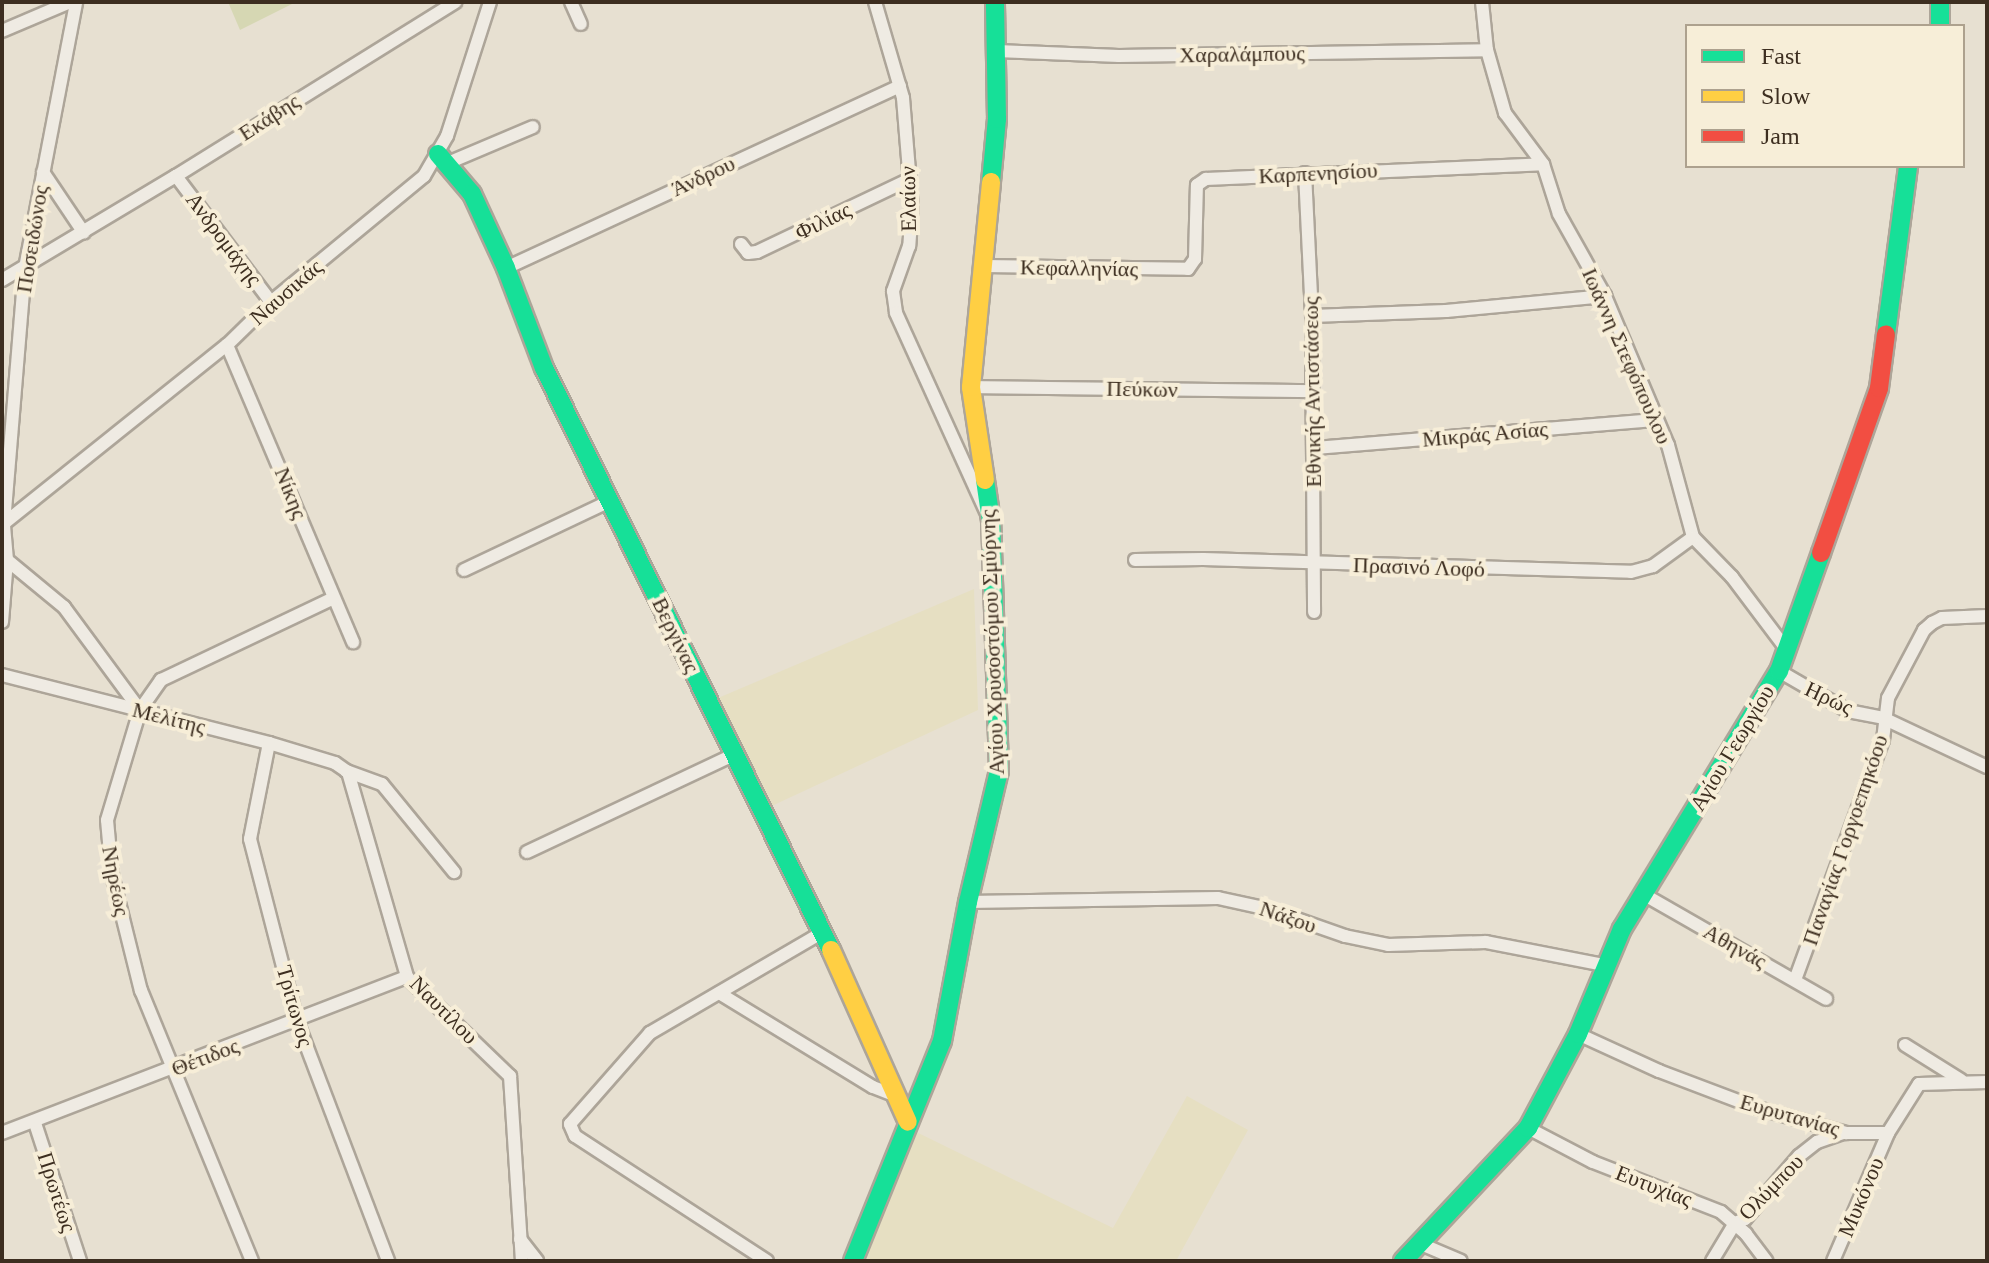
<!DOCTYPE html>
<meta charset="utf-8">
<style>
body{margin:0}
#map{position:relative;width:1989px;height:1263px;overflow:hidden;background:#e7e0d1;font-family:Georgia,serif}
div>[style]{position:absolute}
[style*='--x']{left:calc(var(--x)*1px);top:calc(var(--y)*1px);width:calc(var(--w)*1px);rotate:calc(var(--a)*1deg)}
.farmland>*{inset:0;background:#e6dfc2}
.green>*{inset:0;background:#d6d7b3}
.roads{filter:drop-shadow(2px 0 #ada599) drop-shadow(-2px 0 #ada599) drop-shadow(0 2px #ada599) drop-shadow(0 -2px #ada599)}
.street>*{height:12px;margin:-6px;padding:0 6px;transform-origin:6px;border-radius:6px;background:#efebe3}
.fast>*{height:18px;margin:-9px;padding:0 9px;transform-origin:9px;border-radius:9px;background:#16e098}
.slow>*{height:18px;margin:-9px;padding:0 9px;transform-origin:9px;border-radius:9px;background:#ffcf43}
.jam>*{height:18px;margin:-9px;padding:0 9px;transform-origin:9px;border-radius:9px;background:#f24e42}
span{translate:-50% -50%;white-space:nowrap;text-align:center;line-height:1.15;-webkit-text-stroke:8px #f7eed8;paint-order:stroke}
.street-label{font-size:22px;color:#3d2e20}
.frame{position:absolute;inset:0;border:4px solid #3d2e20;pointer-events:none}
.legend{position:absolute;left:1685px;top:24px;width:280px;height:144px;box-sizing:border-box;background:#f7eed8;border:2px solid #ada18e;margin:0;padding:10px 14px;list-style:none;font-size:24px;color:#3d2e20}
.legend li{display:flex;align-items:center;gap:16px;height:40px}
.legend b{width:40px;border:2px solid #ada18e}
</style>
<div id="map">
<div class="farmland">
<div style="clip-path:polygon(974px 589px,978px 710px,761px 811px,711px 701px)"></div>
<div style="clip-path:polygon(1187px 1096px,1248px 1130px,1176px 1261px,855px 1261px,904px 1126px,1113px 1228px)"></div>
</div>
<div class="green">
<div style="clip-path:polygon(228px 2px,296px 2px,240px 30px)"></div>
</div>
<div class="roads">
<div class="street">
<div style="--x:571;--y:2;--w:24;--a:66"></div>
<div style="--x:875;--y:2;--w:100;--a:73.7"></div>
<div style="--x:903;--y:98;--w:109;--a:85.3"></div>
<div style="--x:912;--y:207;--w:39;--a:94"></div>
<div style="--x:909;--y:246;--w:48;--a:109.6"></div>
<div style="--x:893;--y:291;--w:22;--a:82"></div>
<div style="--x:896;--y:313;--w:217;--a:65.6"></div>
<div style="--x:1482;--y:2;--w:48;--a:84.1"></div>
<div style="--x:1487;--y:50;--w:66;--a:74.1"></div>
<div style="--x:1505;--y:113;--w:64;--a:53.3"></div>
<div style="--x:1543;--y:164;--w:52;--a:72.3"></div>
<div style="--x:1559;--y:214;--w:94;--a:60.7"></div>
<div style="--x:1605;--y:296;--w:162;--a:67.1"></div>
<div style="--x:1668;--y:445;--w:95;--a:74.8"></div>
<div style="--x:1693;--y:537;--w:56;--a:45.7"></div>
<div style="--x:1732;--y:577;--w:91;--a:53"></div>
<div style="--x:2;--y:31;--w:74;--a:-23.1"></div>
<div style="--x:997;--y:51;--w:122;--a:2.3"></div>
<div style="--x:1119;--y:56;--w:368;--a:-0.9"></div>
<div style="--x:448;--y:163;--w:92;--a:-23"></div>
<div style="--x:43;--y:172;--w:73;--a:56.1"></div>
<div style="--x:1305;--y:173;--w:143;--a:87.2"></div>
<div style="--x:1312;--y:316;--w:296;--a:89.6"></div>
<div style="--x:176;--y:176;--w:158;--a:53"></div>
<div style="--x:741;--y:244;--w:11;--a:52"></div>
<div style="--x:748;--y:253;--w:9;--a:-6"></div>
<div style="--x:757;--y:252;--w:167;--a:-25.5"></div>
<div style="--x:984;--y:266;--w:204;--a:0.8"></div>
<div style="--x:1188;--y:269;--w:12;--a:-55"></div>
<div style="--x:1195;--y:259;--w:74;--a:-88.5"></div>
<div style="--x:1197;--y:185;--w:11;--a:-34"></div>
<div style="--x:1206;--y:179;--w:337;--a:-2.5"></div>
<div style="--x:506;--y:268;--w:434;--a:-24.8"></div>
<div style="--x:2;--y:280;--w:203;--a:-30.9"></div>
<div style="--x:176;--y:176;--w:329;--a:-31.9"></div>
<div style="--x:1312;--y:316;--w:134;--a:-2.1"></div>
<div style="--x:1446;--y:311;--w:160;--a:-5.4"></div>
<div style="--x:227;--y:345;--w:323;--a:67"></div>
<div style="--x:971;--y:387;--w:342;--a:0.7"></div>
<div style="--x:1315;--y:448;--w:341;--a:-4.7"></div>
<div style="--x:2;--y:525;--w:288;--a:-38.7"></div>
<div style="--x:227;--y:345;--w:62;--a:-44.3"></div>
<div style="--x:271;--y:302;--w:198;--a:-39.5"></div>
<div style="--x:424;--y:176;--w:46;--a:-60.1"></div>
<div style="--x:447;--y:136;--w:141;--a:-72.2"></div>
<div style="--x:7;--y:560;--w:74;--a:39.5"></div>
<div style="--x:64;--y:607;--w:128;--a:53.6"></div>
<div style="--x:1135;--y:560;--w:68;--a:-0.8"></div>
<div style="--x:1203;--y:559;--w:428;--a:1.7"></div>
<div style="--x:1631;--y:572;--w:23;--a:-15"></div>
<div style="--x:1653;--y:566;--w:49;--a:-35.9"></div>
<div style="--x:464;--y:570;--w:161;--a:-25.3"></div>
<div style="--x:2;--y:622;--w:62;--a:-85.4"></div>
<div style="--x:7;--y:560;--w:37;--a:-95"></div>
<div style="--x:4;--y:523;--w:256;--a:-85.3"></div>
<div style="--x:25;--y:268;--w:271;--a:-79.1"></div>
<div style="--x:1779;--y:671;--w:80;--a:30.1"></div>
<div style="--x:1848;--y:711;--w:36;--a:11"></div>
<div style="--x:1883;--y:718;--w:115;--a:25.2"></div>
<div style="--x:2;--y:675;--w:276;--a:14.3"></div>
<div style="--x:269;--y:743;--w:69;--a:16.9"></div>
<div style="--x:335;--y:763;--w:16;--a:35"></div>
<div style="--x:348;--y:772;--w:213;--a:73.9"></div>
<div style="--x:407;--y:977;--w:143;--a:43.9"></div>
<div style="--x:510;--y:1076;--w:185;--a:86.3"></div>
<div style="--x:269;--y:743;--w:98;--a:101.2"></div>
<div style="--x:250;--y:839;--w:188;--a:75.5"></div>
<div style="--x:297;--y:1021;--w:257;--a:69.2"></div>
<div style="--x:346;--y:771;--w:38;--a:20"></div>
<div style="--x:382;--y:784;--w:114;--a:50.7"></div>
<div style="--x:527;--y:852;--w:230;--a:-25.2"></div>
<div style="--x:1643;--y:894;--w:211;--a:29.8"></div>
<div style="--x:968;--y:902;--w:250;--a:-0.9"></div>
<div style="--x:1218;--y:898;--w:51;--a:12.4"></div>
<div style="--x:1268;--y:909;--w:82;--a:19.3"></div>
<div style="--x:1345;--y:936;--w:44;--a:11.8"></div>
<div style="--x:1388;--y:945;--w:98;--a:-1.8"></div>
<div style="--x:1486;--y:942;--w:120;--a:11"></div>
<div style="--x:1795;--y:980;--w:256;--a:-69.9"></div>
<div style="--x:1883;--y:740;--w:42;--a:-83.2"></div>
<div style="--x:1888;--y:698;--w:77;--a:-62.1"></div>
<div style="--x:1924;--y:630;--w:11;--a:-41"></div>
<div style="--x:1932;--y:623;--w:11;--a:-27"></div>
<div style="--x:1942;--y:618;--w:45;--a:-2.5"></div>
<div style="--x:719;--y:993;--w:180;--a:31.4"></div>
<div style="--x:873;--y:1087;--w:22;--a:21"></div>
<div style="--x:1578;--y:1034;--w:89;--a:24.6"></div>
<div style="--x:1659;--y:1071;--w:102;--a:20.8"></div>
<div style="--x:1754;--y:1107;--w:96;--a:15.8"></div>
<div style="--x:1846;--y:1133;--w:42;--a:0"></div>
<div style="--x:1888;--y:1133;--w:58;--a:-57.7"></div>
<div style="--x:1919;--y:1084;--w:68;--a:-1.7"></div>
<div style="--x:1905;--y:1045;--w:66;--a:32"></div>
<div style="--x:35;--y:1123;--w:145;--a:71.9"></div>
<div style="--x:1528;--y:1128;--w:73;--a:27.6"></div>
<div style="--x:1593;--y:1162;--w:137;--a:21.3"></div>
<div style="--x:1721;--y:1212;--w:33;--a:41"></div>
<div style="--x:1746;--y:1234;--w:34;--a:53"></div>
<div style="--x:2;--y:1133;--w:434;--a:-21.1"></div>
<div style="--x:520;--y:1239;--w:28;--a:52"></div>
<div style="--x:1421;--y:1244;--w:43;--a:23"></div>
<div style="--x:252;--y:1261;--w:292;--a:-112.3"></div>
<div style="--x:141;--y:991;--w:120;--a:-104"></div>
<div style="--x:112;--y:875;--w:55;--a:-95.2"></div>
<div style="--x:107;--y:820;--w:115;--a:-73.3"></div>
<div style="--x:140;--y:710;--w:37;--a:-55"></div>
<div style="--x:161;--y:680;--w:191;--a:-25.4"></div>
<div style="--x:767;--y:1261;--w:229;--a:-146.9"></div>
<div style="--x:575;--y:1136;--w:13;--a:-113"></div>
<div style="--x:570;--y:1124;--w:121;--a:-48.7"></div>
<div style="--x:650;--y:1033;--w:200;--a:-30.3"></div>
<div style="--x:1712;--y:1261;--w:44;--a:-58.8"></div>
<div style="--x:1735;--y:1223;--w:11;--a:-22"></div>
<div style="--x:1745;--y:1219;--w:83;--a:-49.4"></div>
<div style="--x:1799;--y:1156;--w:23;--a:-38"></div>
<div style="--x:1817;--y:1142;--w:28;--a:-19"></div>
<div style="--x:1833;--y:1261;--w:139;--a:-66.7"></div>
</div>
<div class="fast">
<div style="--x:1940;--y:2;--w:24;--a:90"></div>
<div style="--x:438;--y:154;--w:52;--a:49.6"></div>
<div style="--x:472;--y:194;--w:81;--a:65.3"></div>
<div style="--x:506;--y:268;--w:107;--a:69.2"></div>
<div style="--x:544;--y:368;--w:649;--a:63.75"></div>
<div style="--x:991;--y:182;--w:63;--a:-84.6"></div>
<div style="--x:997;--y:119;--w:117;--a:-91"></div>
<div style="--x:1886;--y:334;--w:169;--a:-82.5"></div>
<div style="--x:853;--y:1261;--w:237;--a:-68"></div>
<div style="--x:942;--y:1041;--w:141;--a:-79.4"></div>
<div style="--x:968;--y:902;--w:135;--a:-76.7"></div>
<div style="--x:999;--y:771;--w:250;--a:-91.8"></div>
<div style="--x:991;--y:521;--w:41;--a:-98.3"></div>
<div style="--x:1403;--y:1261;--w:183;--a:-46.8"></div>
<div style="--x:1528;--y:1128;--w:106;--a:-62"></div>
<div style="--x:1578;--y:1034;--w:114;--a:-67.3"></div>
<div style="--x:1622;--y:929;--w:302;--a:-58.7"></div>
<div style="--x:1779;--y:671;--w:125;--a:-70.4"></div>
</div>
<div class="slow">
<div style="--x:985;--y:480;--w:94;--a:-98.6"></div>
<div style="--x:971;--y:387;--w:206;--a:-84.4"></div>
<div style="--x:831;--y:950;--w:188;--a:65.9"></div>
</div>
<div class="jam">
<div style="--x:1821;--y:553;--w:175;--a:-70.6"></div>
<div style="--x:1879;--y:388;--w:54;--a:-82.6"></div>
</div>
</div>
<div class="street-label">
<span style="left:1242px;top:54px;rotate:-1deg">Χαραλάμπους</span>
<span style="left:269px;top:117px;rotate:-33deg">Εκάβης</span>
<span style="left:1318px;top:173px;rotate:-3deg">Καρπενησίου</span>
<span style="left:703px;top:176px;rotate:-25deg">Άνδρου</span>
<span style="left:908px;top:199px;rotate:-91deg">Ελαίων</span>
<span style="left:823px;top:221px;rotate:-26deg">Φιλίας</span>
<span style="left:32px;top:239px;rotate:-81deg">Ποσειδώνος</span>
<span style="left:224px;top:239px;rotate:53deg">Ανδρομάχης</span>
<span style="left:1079px;top:268px;rotate:1deg">Κεφαλληνίας</span>
<span style="left:286px;top:292px;rotate:-41deg">Ναυσικάς</span>
<span style="left:1627px;top:356px;rotate:66deg">Ιωάννη Στεφόπουλου</span>
<span style="left:1142px;top:389px;rotate:1deg">Πεύκων</span>
<span style="left:1312px;top:392px;rotate:-91deg">Εθνικής Αντιστάσεως</span>
<span style="left:1485px;top:434px;rotate:-5deg">Μικράς Ασίας</span>
<span style="left:291px;top:493px;rotate:68deg">Νίκης</span>
<span style="left:1419px;top:567px;rotate:2deg">Πρασινό Λοφό</span>
<span style="left:676px;top:635px;rotate:64deg">Βεργίνας</span>
<span style="left:992px;top:642px;rotate:-92deg">Αγίου Χρυσοστόμου Σμύρνης</span>
<span style="left:1829px;top:698px;rotate:25deg">Ηρώς</span>
<span style="left:169px;top:718px;rotate:14deg">Μελίτης</span>
<span style="left:1732px;top:748px;rotate:-59deg">Αγίου Γεωργίου</span>
<span style="left:1845px;top:840px;rotate:-71deg">Παναγίας Γοργοεπηκόου</span>
<span style="left:116px;top:881px;rotate:79deg">Νηρέως</span>
<span style="left:1288px;top:917px;rotate:19deg">Νάξου</span>
<span style="left:1735px;top:946px;rotate:29deg">Αθηνάς</span>
<span style="left:295px;top:1006px;rotate:74deg">Τρίτωνος</span>
<span style="left:444px;top:1010px;rotate:45deg">Ναυτίλου</span>
<span style="left:205px;top:1057px;rotate:-21deg">Θέτιδος</span>
<span style="left:1790px;top:1115px;rotate:16deg">Ευρυτανίας</span>
<span style="left:1654px;top:1186px;rotate:21deg">Ευτυχίας</span>
<span style="left:1771px;top:1187px;rotate:-46deg">Ολύμπου</span>
<span style="left:57px;top:1192px;rotate:72deg">Πρωτέως</span>
<span style="left:1861px;top:1197px;rotate:-67deg">Μυκόνου</span>
</div>
<div class="frame"></div>
<ul class="legend">
<li><b style="height:10px;background:#16e098"></b>Fast</li>
<li><b style="height:10px;background:#ffcf43"></b>Slow</li>
<li><b style="height:10px;background:#f24e42"></b>Jam</li>
</ul>
</div>
